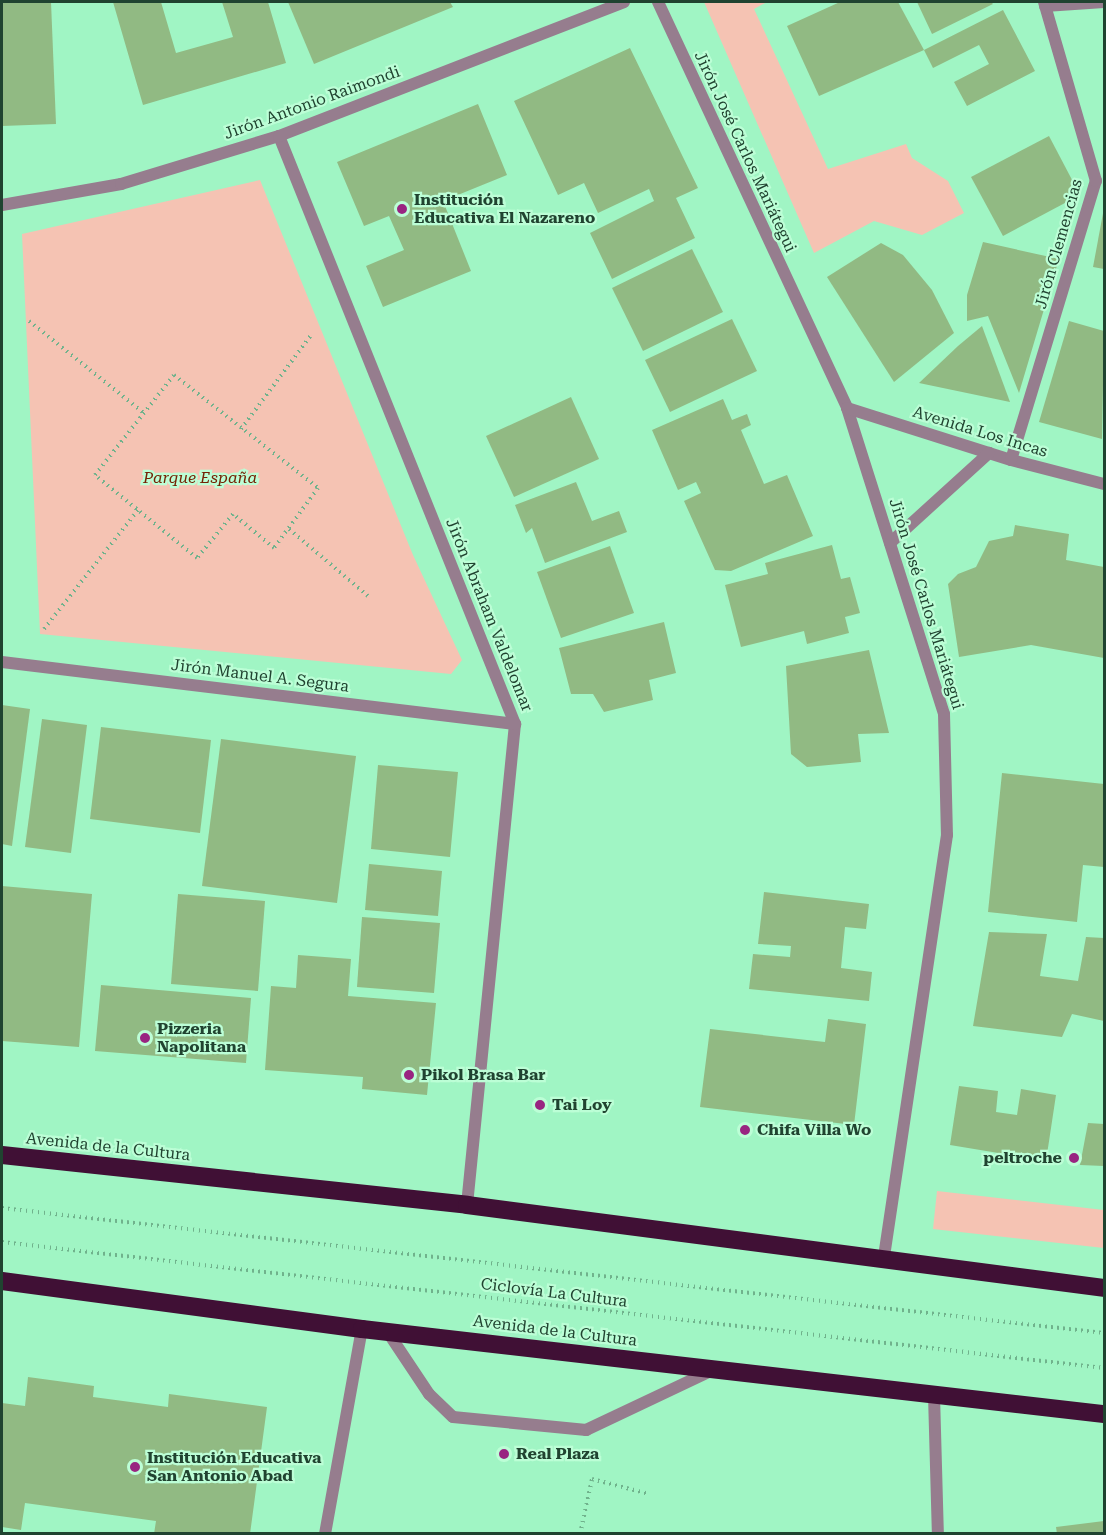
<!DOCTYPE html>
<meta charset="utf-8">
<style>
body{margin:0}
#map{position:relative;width:1106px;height:1535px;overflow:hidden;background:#a0f5c4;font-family:"Roboto Serif",serif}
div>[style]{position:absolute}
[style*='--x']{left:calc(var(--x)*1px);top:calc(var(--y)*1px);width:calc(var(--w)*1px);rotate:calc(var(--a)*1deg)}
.green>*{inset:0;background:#f5c3b3}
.building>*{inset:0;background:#91ba83}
.path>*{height:4px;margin-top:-2px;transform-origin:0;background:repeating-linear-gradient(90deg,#70b28c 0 1.5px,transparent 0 6px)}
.lane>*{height:12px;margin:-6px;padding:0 6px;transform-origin:6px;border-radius:6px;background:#967d8e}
.street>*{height:12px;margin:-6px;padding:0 6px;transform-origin:6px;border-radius:6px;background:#967d8e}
.highway>*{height:18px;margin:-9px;padding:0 9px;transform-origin:9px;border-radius:9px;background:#401035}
.dots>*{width:16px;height:16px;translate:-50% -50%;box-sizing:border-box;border:3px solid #bcfed6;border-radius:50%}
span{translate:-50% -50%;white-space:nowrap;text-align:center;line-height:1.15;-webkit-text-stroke:4.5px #bcfed6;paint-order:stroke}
.street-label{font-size:16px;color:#204330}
.poi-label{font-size:16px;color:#204330;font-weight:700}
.left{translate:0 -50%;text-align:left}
.right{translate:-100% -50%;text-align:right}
.park-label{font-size:16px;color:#742305;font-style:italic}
.frame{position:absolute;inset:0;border:3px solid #204330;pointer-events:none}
</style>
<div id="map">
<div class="green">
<div style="clip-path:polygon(704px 2px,767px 2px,754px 9px,828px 169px,906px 144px,912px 158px,948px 181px,964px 213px,922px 235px,874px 221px,814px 253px)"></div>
<div style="clip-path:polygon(260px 180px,413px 555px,462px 660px,451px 674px,40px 634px,22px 234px)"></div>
<div style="clip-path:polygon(937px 1191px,1104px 1210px,1104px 1248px,933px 1229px)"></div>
</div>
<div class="building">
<div style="clip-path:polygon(2px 2px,51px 2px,56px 124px,2px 126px)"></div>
<div style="clip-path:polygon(113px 2px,161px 2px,176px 53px,233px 37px,222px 2px,268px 2px,286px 63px,143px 105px)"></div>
<div style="clip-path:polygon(288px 2px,450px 2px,453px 7px,314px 64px)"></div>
<div style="clip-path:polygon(840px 2px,898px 2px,924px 50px,819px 96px,787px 26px)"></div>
<div style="clip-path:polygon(917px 2px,991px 2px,993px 4px,932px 34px)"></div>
<div style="clip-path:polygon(1003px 10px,1035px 71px,967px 106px,954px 82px,989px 64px,979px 45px,933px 68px,924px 50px)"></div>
<div style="clip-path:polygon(630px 48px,698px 188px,676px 198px,695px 238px,612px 279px,590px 233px,654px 201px,649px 189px,598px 213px,584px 183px,558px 195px,514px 101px)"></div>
<div style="clip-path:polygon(478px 104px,507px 175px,443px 201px,471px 271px,383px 307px,366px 266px,404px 250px,389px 216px,364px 226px,337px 162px)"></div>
<div style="clip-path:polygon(1049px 136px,1080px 195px,1003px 236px,971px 177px)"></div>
<div style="clip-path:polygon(1104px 208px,1104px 269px,1093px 267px)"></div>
<div style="clip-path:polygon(983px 242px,1059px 259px,1019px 393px,988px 316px,967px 321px,967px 295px)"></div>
<div style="clip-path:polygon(881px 243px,903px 255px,932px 290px,954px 333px,894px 382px,827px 277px)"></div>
<div style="clip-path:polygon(692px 249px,723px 312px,643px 351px,612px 288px)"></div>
<div style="clip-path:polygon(732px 319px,757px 371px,670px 412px,645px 360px)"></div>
<div style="clip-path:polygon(1069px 321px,1104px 331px,1102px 439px,1039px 422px)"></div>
<div style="clip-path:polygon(982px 326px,1010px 402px,919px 383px,958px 346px)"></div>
<div style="clip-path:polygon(571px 397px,599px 459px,514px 497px,486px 436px)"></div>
<div style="clip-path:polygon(723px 399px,732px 420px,747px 414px,751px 425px,741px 430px,764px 484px,787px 475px,813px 536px,731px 571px,715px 570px,684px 501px,701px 493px,696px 482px,678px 490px,652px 430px)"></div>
<div style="clip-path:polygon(576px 482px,592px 521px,619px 511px,627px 532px,545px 563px,532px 528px,526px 533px,515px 505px)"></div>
<div style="clip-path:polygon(1015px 525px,1069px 534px,1066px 560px,1104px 567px,1104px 658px,1031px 645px,959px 657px,948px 584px,958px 574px,976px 567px,989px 541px,1013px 536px)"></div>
<div style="clip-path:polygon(832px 545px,841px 579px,850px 577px,860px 613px,845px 617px,849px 633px,807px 644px,804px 631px,741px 647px,725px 585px,768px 574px,765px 563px)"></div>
<div style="clip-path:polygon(610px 546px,634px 613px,561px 638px,537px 572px)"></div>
<div style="clip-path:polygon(664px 622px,676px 673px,649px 680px,653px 700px,604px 712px,593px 694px,571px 694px,559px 648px)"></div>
<div style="clip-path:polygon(869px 650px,889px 733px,858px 734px,861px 762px,807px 767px,791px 754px,786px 666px)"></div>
<div style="clip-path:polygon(2px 705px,30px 709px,12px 846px,2px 844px)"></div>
<div style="clip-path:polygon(42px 719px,87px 725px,71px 853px,25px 847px)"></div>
<div style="clip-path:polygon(101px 727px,211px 740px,200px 833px,90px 819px)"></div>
<div style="clip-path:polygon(221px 739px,356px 756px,337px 903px,202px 886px)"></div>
<div style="clip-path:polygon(378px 765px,458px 772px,450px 857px,371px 849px)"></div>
<div style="clip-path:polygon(1002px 773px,1104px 784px,1104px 867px,1083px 865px,1077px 922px,988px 912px)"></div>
<div style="clip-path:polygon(369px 864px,442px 871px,438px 916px,365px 910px)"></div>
<div style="clip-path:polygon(2px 886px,92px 894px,79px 1047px,2px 1041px)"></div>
<div style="clip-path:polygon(764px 892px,869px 904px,866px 929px,845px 927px,841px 968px,872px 972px,869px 1001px,749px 989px,753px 954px,790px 957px,791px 946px,758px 944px)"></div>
<div style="clip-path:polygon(178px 894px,265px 901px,258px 991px,171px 984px)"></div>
<div style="clip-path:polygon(362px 917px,440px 923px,434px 993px,357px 987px)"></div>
<div style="clip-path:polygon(989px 932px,1047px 934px,1040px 976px,1078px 981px,1086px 937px,1104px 938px,1104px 1021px,1072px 1014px,1062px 1037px,973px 1026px)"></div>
<div style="clip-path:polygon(298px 955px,351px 959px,348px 996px,436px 1003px,427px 1095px,362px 1089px,363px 1077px,265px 1070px,271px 986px,296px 988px)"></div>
<div style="clip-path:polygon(101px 985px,251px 998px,246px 1063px,95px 1051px)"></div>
<div style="clip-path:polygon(828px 1019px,866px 1024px,854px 1125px,700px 1107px,710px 1029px,825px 1042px)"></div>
<div style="clip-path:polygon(959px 1086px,998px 1091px,996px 1112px,1017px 1115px,1021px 1089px,1056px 1095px,1046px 1161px,950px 1145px)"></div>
<div style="clip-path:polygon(1088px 1123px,1104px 1124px,1104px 1166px,1080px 1165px)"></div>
<div style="clip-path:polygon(28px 1377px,94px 1386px,93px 1397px,168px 1407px,169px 1394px,267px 1407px,250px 1534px,154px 1534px,156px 1521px,25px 1503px,21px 1530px,2px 1527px,2px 1403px,25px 1406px)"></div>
<div style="clip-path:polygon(1104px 1521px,1104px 1534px,1057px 1534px,1056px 1527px)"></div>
</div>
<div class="path">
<div style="--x:29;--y:321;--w:147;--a:38.7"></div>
<div style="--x:174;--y:375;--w:183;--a:38.1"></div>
<div style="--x:318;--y:488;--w:74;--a:126.3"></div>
<div style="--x:274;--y:548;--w:53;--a:-140.3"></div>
<div style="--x:233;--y:514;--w:57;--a:129.3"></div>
<div style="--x:197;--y:558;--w:132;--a:-140.9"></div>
<div style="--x:95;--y:475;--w:127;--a:-51.7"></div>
<div style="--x:241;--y:429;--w:117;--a:-53.3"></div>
<div style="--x:289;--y:529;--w:104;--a:40.3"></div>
<div style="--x:44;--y:629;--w:152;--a:-51.7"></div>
<div style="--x:2;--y:1208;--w:1109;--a:6.47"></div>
<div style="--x:2;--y:1242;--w:1109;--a:6.52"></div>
<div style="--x:580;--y:1534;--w:56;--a:-77.7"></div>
<div style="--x:592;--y:1479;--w:59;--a:14.7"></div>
</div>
<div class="lane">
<div style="--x:387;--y:1331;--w:76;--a:56.3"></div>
<div style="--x:429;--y:1394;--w:33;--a:44"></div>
<div style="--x:453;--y:1417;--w:134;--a:5.6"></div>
<div style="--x:586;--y:1430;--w:140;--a:-25.3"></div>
<div style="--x:934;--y:1395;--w:139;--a:88.4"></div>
<div style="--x:325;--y:1534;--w:208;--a:-79.8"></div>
</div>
<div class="street">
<div style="--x:658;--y:2;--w:448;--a:65"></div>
<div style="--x:847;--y:408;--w:321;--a:72.4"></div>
<div style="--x:944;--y:714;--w:121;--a:88.6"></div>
<div style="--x:947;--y:835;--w:429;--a:98.5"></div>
<div style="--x:1045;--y:6;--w:59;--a:-3.9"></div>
<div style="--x:279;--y:136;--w:634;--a:68.13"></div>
<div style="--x:515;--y:724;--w:483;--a:95.7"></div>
<div style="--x:2;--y:205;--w:121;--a:-10"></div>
<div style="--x:121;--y:184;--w:165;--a:-16.9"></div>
<div style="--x:279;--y:136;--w:370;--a:-21.2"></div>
<div style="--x:847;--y:408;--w:172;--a:17.6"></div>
<div style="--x:1011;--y:460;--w:96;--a:14.5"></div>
<div style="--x:1011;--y:460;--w:292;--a:-73.1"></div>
<div style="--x:1096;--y:181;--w:186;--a:-106.2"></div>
<div style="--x:890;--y:543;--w:134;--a:-42.3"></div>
<div style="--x:2;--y:662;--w:517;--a:6.89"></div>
</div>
<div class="highway">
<div style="--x:2;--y:1155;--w:468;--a:6.1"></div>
<div style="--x:467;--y:1205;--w:642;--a:7.42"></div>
<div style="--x:2;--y:1281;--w:363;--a:7.6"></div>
<div style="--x:362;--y:1329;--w:747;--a:6.54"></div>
</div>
<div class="dots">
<div style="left:402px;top:209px;background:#992581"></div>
<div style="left:145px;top:1038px;background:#992581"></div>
<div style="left:409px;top:1075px;background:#992581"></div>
<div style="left:540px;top:1105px;background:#992581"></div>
<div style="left:745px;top:1130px;background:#992581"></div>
<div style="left:1074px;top:1158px;background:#992581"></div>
<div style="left:504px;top:1454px;background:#992581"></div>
<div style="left:135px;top:1467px;background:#992581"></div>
</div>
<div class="street-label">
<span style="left:312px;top:103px;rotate:-20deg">Jirón Antonio Raimondi</span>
<span style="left:745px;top:152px;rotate:65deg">Jirón José Carlos Mariátegui</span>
<span style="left:1059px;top:244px;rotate:-74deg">Jirón Clemencias</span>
<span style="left:980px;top:432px;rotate:17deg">Avenida Los Incas</span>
<span style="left:926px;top:604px;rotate:73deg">Jirón José Carlos Mariátegui</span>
<span style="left:489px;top:615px;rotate:68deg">Jirón Abraham Valdelomar</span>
<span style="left:260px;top:676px;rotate:7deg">Jirón Manuel A. Segura</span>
<span style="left:108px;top:1147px;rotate:6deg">Avenida de la Cultura</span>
<span style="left:554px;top:1293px;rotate:7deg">Ciclovía La Cultura</span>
<span style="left:555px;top:1331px;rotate:7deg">Avenida de la Cultura</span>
</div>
<div class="poi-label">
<span class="left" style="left:414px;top:209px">Institución<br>Educativa El Nazareno</span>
<span class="left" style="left:157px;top:1038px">Pizzeria<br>Napolitana</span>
<span class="left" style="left:421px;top:1075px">Pikol Brasa Bar</span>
<span class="left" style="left:552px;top:1105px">Tai Loy</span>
<span class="left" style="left:757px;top:1130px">Chifa Villa Wo</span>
<span class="right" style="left:1062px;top:1158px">peltroche</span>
<span class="left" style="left:516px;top:1454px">Real Plaza</span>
<span class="left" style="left:147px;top:1467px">Institución Educativa<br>San Antonio Abad</span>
</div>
<div class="park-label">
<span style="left:200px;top:478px">Parque España</span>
</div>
<div class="frame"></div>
</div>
